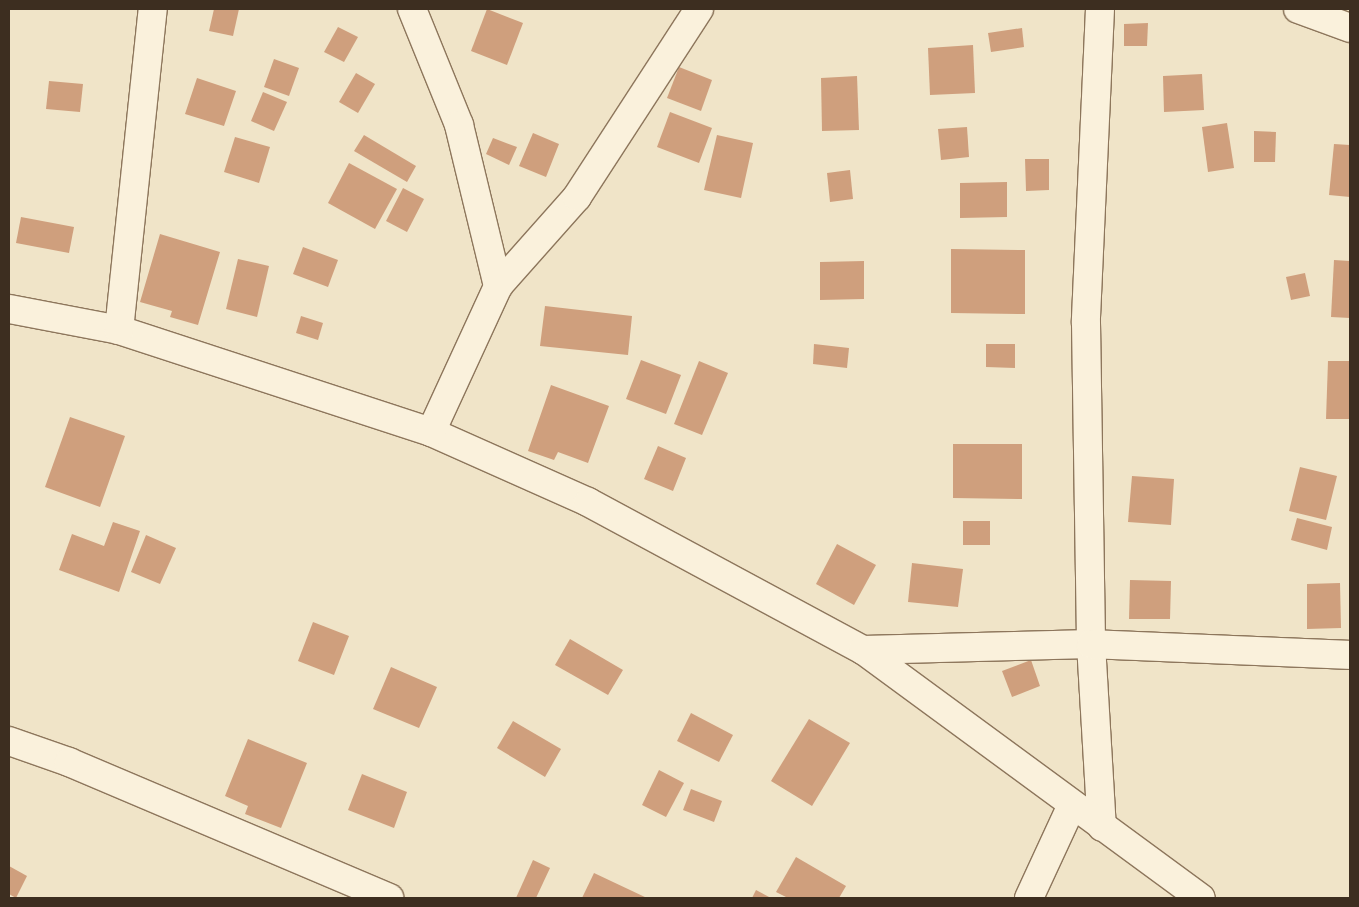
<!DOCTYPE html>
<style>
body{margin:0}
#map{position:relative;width:1359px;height:907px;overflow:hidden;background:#f0e4c8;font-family:"Zilla Slab",serif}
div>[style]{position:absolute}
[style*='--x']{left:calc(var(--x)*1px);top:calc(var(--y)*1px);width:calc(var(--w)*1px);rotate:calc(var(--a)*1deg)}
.building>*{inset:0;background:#cf9f7d}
.roads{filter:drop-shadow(1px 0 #8d765c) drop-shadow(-1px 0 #8d765c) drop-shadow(0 1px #8d765c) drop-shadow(0 -1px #8d765c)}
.street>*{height:28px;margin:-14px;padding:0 14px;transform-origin:14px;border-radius:14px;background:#faf1dc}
span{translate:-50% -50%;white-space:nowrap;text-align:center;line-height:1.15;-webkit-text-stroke:4px #f7eed8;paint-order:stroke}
.frame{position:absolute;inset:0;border:10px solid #3d2e20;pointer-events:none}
</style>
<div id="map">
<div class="building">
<div style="clip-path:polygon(214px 9px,239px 9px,233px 36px,209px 31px)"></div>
<div style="clip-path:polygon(487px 9px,523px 23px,507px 65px,471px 51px)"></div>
<div style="clip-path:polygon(1148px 23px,1147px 46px,1124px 46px,1124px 24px)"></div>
<div style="clip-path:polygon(338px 27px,358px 37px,344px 62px,324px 52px)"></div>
<div style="clip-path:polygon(1022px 28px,1024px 47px,991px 52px,988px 33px)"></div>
<div style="clip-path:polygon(973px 45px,975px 93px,930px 95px,928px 48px)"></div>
<div style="clip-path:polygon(274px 59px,299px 68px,289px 96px,264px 87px)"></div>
<div style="clip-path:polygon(679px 67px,712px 80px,701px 111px,667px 98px)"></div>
<div style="clip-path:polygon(356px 73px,375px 84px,358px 113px,339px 102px)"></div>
<div style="clip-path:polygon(1202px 74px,1204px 110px,1164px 112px,1163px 76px)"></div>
<div style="clip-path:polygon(857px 76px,859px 130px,822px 131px,821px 78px)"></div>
<div style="clip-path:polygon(197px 78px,236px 91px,224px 126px,185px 114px)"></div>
<div style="clip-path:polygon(49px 81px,83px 84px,80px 112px,46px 109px)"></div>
<div style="clip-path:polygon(263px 92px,287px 102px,274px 131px,251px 121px)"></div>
<div style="clip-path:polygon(670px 112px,712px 128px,699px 163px,657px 147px)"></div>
<div style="clip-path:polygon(1227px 123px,1234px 168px,1208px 172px,1202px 127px)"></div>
<div style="clip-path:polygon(967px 127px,969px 157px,941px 160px,938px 129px)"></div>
<div style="clip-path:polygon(1254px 131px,1276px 132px,1275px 162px,1254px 162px)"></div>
<div style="clip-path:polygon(533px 133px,559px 144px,546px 177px,519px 166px)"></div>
<div style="clip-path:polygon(364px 135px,416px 166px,407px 182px,354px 151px)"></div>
<div style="clip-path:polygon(717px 135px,753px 143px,741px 198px,704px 190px)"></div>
<div style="clip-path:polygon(235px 137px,270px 147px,259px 183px,224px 172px)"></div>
<div style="clip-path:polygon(493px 138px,517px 147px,509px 165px,486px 154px)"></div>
<div style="clip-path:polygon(1334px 144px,1350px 145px,1350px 197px,1329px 195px)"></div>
<div style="clip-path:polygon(1025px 159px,1049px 159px,1049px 190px,1026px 191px)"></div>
<div style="clip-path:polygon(349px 163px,397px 189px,375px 229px,328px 203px)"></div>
<div style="clip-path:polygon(850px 170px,853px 199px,830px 202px,827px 173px)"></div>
<div style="clip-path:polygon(1007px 182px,1007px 217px,960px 218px,960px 183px)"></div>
<div style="clip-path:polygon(403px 188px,424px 199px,407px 232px,386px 221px)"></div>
<div style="clip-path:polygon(21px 217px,74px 227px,69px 253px,16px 243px)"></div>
<div style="clip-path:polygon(160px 234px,220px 252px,198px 325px,170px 317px,172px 311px,140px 302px)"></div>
<div style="clip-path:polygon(303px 247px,338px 260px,328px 287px,293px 274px)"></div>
<div style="clip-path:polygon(951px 249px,1025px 250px,1025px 314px,951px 313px)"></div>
<div style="clip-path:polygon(238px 259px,269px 266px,257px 317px,226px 309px)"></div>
<div style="clip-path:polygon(1334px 260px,1350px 261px,1350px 318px,1331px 317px)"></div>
<div style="clip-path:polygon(864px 261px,864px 299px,820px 300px,820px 262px)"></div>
<div style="clip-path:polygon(1305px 273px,1310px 296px,1291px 300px,1286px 277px)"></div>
<div style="clip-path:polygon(545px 306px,632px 316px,628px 355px,540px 346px)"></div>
<div style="clip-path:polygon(301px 316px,323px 323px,318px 340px,296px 333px)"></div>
<div style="clip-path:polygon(814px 344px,849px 348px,847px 368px,813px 364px)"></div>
<div style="clip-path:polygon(986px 344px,1015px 344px,1015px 368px,986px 367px)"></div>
<div style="clip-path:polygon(641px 360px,681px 375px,666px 414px,626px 399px)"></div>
<div style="clip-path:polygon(699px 361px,728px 373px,702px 435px,674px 424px)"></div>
<div style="clip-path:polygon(1328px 361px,1350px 361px,1350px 419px,1326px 419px)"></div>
<div style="clip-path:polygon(551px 385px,609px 406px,588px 463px,558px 452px,554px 460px,528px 451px)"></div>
<div style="clip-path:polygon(70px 417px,125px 436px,100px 507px,45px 487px)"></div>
<div style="clip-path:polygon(953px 444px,1022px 444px,1022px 499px,953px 498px)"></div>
<div style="clip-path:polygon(658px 446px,686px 458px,673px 491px,644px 479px)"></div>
<div style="clip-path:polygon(1300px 467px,1337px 476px,1326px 520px,1289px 511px)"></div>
<div style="clip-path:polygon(1132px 476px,1174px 479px,1171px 525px,1128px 522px)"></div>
<div style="clip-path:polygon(1297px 518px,1332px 527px,1327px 550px,1291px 540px)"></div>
<div style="clip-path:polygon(963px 521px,990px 521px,990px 545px,963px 545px)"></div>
<div style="clip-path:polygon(113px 522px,140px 531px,119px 592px,59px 570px,72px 534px,104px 546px)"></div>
<div style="clip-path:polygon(146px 535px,176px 548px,160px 584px,131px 572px)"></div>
<div style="clip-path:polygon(837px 544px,876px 565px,854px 605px,816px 584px)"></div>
<div style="clip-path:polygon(912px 563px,963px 569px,958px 607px,908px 602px)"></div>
<div style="clip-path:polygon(1130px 580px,1171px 581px,1170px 619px,1129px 619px)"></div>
<div style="clip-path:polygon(1340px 583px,1341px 628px,1307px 629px,1307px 584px)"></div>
<div style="clip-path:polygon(313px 622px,349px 636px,334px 675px,298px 661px)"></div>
<div style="clip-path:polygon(570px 639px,623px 670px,608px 695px,555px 665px)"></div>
<div style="clip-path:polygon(1031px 660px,1040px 686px,1012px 697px,1002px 671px)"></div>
<div style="clip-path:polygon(391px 667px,437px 687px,419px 728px,373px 709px)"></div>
<div style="clip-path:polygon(691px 713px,733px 735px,719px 762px,677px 741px)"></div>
<div style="clip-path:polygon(809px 719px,850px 743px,812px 806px,771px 781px)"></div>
<div style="clip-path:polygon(513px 721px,561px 749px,545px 777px,497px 748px)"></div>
<div style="clip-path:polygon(248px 739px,307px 763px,281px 828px,245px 814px,248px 806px,225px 796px)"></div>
<div style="clip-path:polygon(659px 770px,684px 783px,666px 817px,642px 805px)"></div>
<div style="clip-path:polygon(362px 774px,407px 792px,394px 828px,348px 810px)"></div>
<div style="clip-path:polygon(691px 789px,722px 801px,714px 822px,683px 810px)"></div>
<div style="clip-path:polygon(796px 857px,846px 886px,839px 898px,788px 898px,776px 892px)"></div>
<div style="clip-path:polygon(533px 860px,550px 868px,536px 898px,516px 898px)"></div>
<div style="clip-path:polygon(9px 866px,27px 876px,16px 898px,9px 894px)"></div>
<div style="clip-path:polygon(594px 873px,647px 898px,582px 898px)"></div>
<div style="clip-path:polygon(756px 890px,771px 898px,752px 898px)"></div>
</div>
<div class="roads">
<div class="street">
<div style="--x:412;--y:9;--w:125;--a:67.9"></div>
<div style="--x:459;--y:125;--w:166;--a:76.4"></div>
<div style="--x:1100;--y:9;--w:314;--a:92.6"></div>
<div style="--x:1086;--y:323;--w:321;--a:89.1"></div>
<div style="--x:1091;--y:644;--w:183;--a:86.6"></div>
<div style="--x:1298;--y:9;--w:55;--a:20.1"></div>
<div style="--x:9;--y:309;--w:112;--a:10.8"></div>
<div style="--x:119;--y:330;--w:328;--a:18.1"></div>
<div style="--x:431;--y:432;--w:172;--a:24"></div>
<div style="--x:588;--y:502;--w:312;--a:28.3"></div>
<div style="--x:863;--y:650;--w:419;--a:36.3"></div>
<div style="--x:119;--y:330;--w:323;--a:-84"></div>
<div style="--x:431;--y:432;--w:161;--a:-65.3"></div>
<div style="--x:498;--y:286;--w:119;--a:-48.4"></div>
<div style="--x:577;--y:197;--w:224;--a:-57"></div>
<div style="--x:863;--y:650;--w:228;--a:-1.5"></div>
<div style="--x:1091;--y:644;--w:259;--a:2.4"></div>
<div style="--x:9;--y:741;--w:64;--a:19.3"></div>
<div style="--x:69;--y:762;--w:348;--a:23"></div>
<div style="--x:1029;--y:898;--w:102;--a:-65.2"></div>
</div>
</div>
<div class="frame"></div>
</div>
